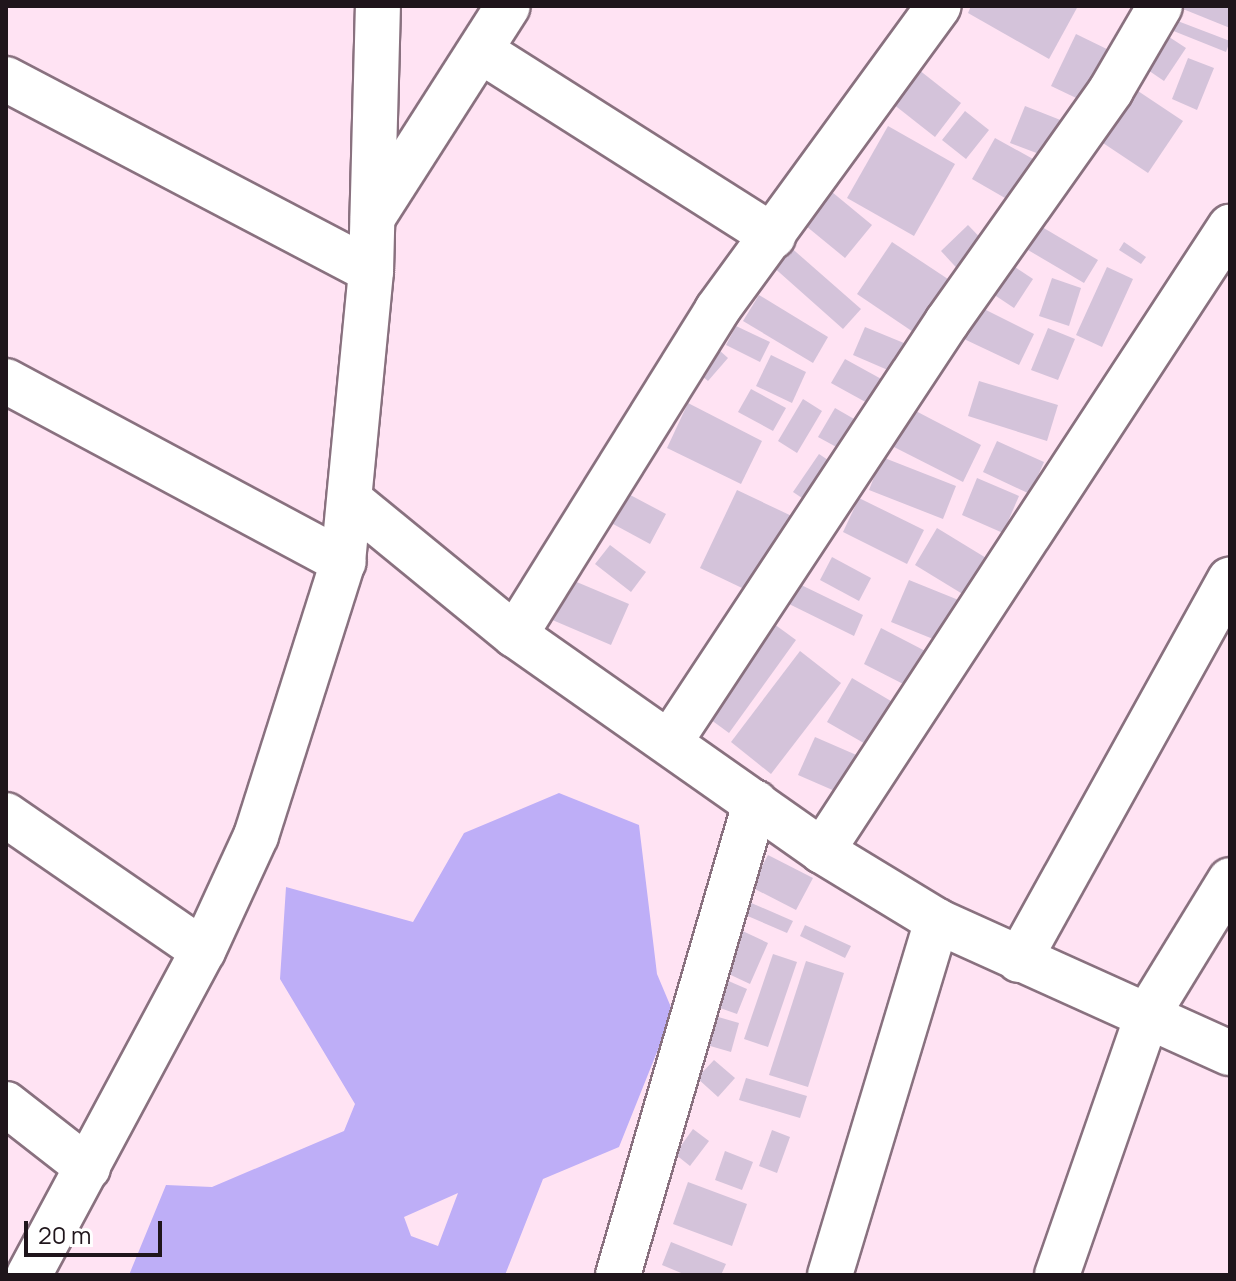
<!DOCTYPE html>
<style>
body{margin:0}
#map{position:relative;width:1236px;height:1281px;overflow:hidden;background:#ffe3f3;font-family:Manrope,sans-serif}
div>[style]{position:absolute}
[style*='--x']{left:calc(var(--x)*1px);top:calc(var(--y)*1px);width:calc(var(--w)*1px);rotate:calc(var(--a)*1deg)}
.water>*{inset:0;background:#beaef7}
.building>*{inset:0;background:#d4c3da}
.roads{filter:drop-shadow(2px 0 #89717f) drop-shadow(-2px 0 #89717f) drop-shadow(0 2px #89717f) drop-shadow(0 -2px #89717f)}
.street>*{height:44px;margin:-22px;padding:0 22px;transform-origin:22px;border-radius:22px;background:#fff}
.secondary>*{height:44px;margin:-22px;padding:0 22px;transform-origin:22px;border-radius:22px;background:#fff}
span{translate:-50% -50%;white-space:nowrap;text-align:center;line-height:1.15;-webkit-text-stroke:8px #fff;paint-order:stroke}
.frame{position:absolute;inset:0;border:8px solid #1f151b;pointer-events:none}
.scale{position:absolute;left:24px;top:1221px;width:138px;height:36px;box-sizing:border-box;border:4px solid #1f151b;border-top:0;padding-left:10px;font-size:24px;line-height:28px;white-space:nowrap;color:#1f151b;-webkit-text-stroke:6px #fff;paint-order:stroke}
</style>
<div id="map">
<div class="water">
<div style="clip-path:polygon(evenodd,559px 793px,639px 825px,657px 974px,673px 1012px,619px 1147px,543px 1179px,505px 1275px,129px 1275px,166px 1185px,212px 1187px,344px 1131px,355px 1104px,280px 979px,286px 887px,413px 922px,464px 833px,559px 793px,458px 1193px,438px 1246px,411px 1236px,404px 1217px,458px 1193px)"></div>
</div>
<div class="building">
<div style="clip-path:polygon(971px 6px,1078px 6px,1049px 59px,968px 13px)"></div>
<div style="clip-path:polygon(1184px 6px,1230px 6px,1230px 28px,1183px 9px)"></div>
<div style="clip-path:polygon(1175px 20px,1230px 41px,1226px 52px,1171px 30px)"></div>
<div style="clip-path:polygon(1163px 33px,1186px 48px,1164px 81px,1142px 66px)"></div>
<div style="clip-path:polygon(1076px 34px,1117px 54px,1093px 106px,1051px 86px)"></div>
<div style="clip-path:polygon(1188px 58px,1214px 68px,1197px 110px,1172px 99px)"></div>
<div style="clip-path:polygon(914px 66px,961px 103px,935px 137px,888px 100px)"></div>
<div style="clip-path:polygon(1135px 89px,1183px 121px,1148px 173px,1100px 141px)"></div>
<div style="clip-path:polygon(1025px 106px,1068px 123px,1055px 160px,1010px 143px)"></div>
<div style="clip-path:polygon(965px 111px,989px 130px,966px 159px,942px 140px)"></div>
<div style="clip-path:polygon(888px 126px,955px 164px,914px 236px,847px 198px)"></div>
<div style="clip-path:polygon(995px 138px,1042px 164px,1019px 206px,972px 179px)"></div>
<div style="clip-path:polygon(832px 192px,872px 225px,845px 258px,806px 226px)"></div>
<div style="clip-path:polygon(968px 225px,992px 250px,964px 276px,941px 251px)"></div>
<div style="clip-path:polygon(1042px 227px,1098px 260px,1084px 283px,1028px 250px)"></div>
<div style="clip-path:polygon(892px 242px,960px 287px,925px 340px,857px 294px)"></div>
<div style="clip-path:polygon(1124px 242px,1146px 257px,1141px 264px,1119px 250px)"></div>
<div style="clip-path:polygon(788px 245px,861px 309px,843px 329px,771px 265px)"></div>
<div style="clip-path:polygon(1006px 261px,1033px 279px,1014px 308px,987px 290px)"></div>
<div style="clip-path:polygon(1107px 267px,1133px 279px,1102px 347px,1076px 335px)"></div>
<div style="clip-path:polygon(1052px 278px,1081px 288px,1069px 326px,1039px 316px)"></div>
<div style="clip-path:polygon(759px 295px,828px 337px,813px 363px,743px 321px)"></div>
<div style="clip-path:polygon(980px 307px,1034px 334px,1019px 365px,964px 339px)"></div>
<div style="clip-path:polygon(736px 326px,770px 342px,760px 362px,726px 345px)"></div>
<div style="clip-path:polygon(865px 327px,916px 348px,904px 377px,853px 355px)"></div>
<div style="clip-path:polygon(1048px 328px,1075px 339px,1058px 380px,1031px 370px)"></div>
<div style="clip-path:polygon(710px 342px,728px 358px,708px 381px,690px 366px)"></div>
<div style="clip-path:polygon(771px 355px,806px 372px,792px 403px,756px 386px)"></div>
<div style="clip-path:polygon(845px 359px,894px 386px,880px 410px,831px 383px)"></div>
<div style="clip-path:polygon(979px 381px,1058px 405px,1047px 441px,968px 416px)"></div>
<div style="clip-path:polygon(751px 389px,786px 408px,773px 431px,738px 412px)"></div>
<div style="clip-path:polygon(803px 399px,822px 411px,797px 453px,778px 441px)"></div>
<div style="clip-path:polygon(688px 403px,762px 441px,741px 484px,667px 448px)"></div>
<div style="clip-path:polygon(835px 408px,868px 427px,851px 455px,818px 437px)"></div>
<div style="clip-path:polygon(910px 408px,981px 445px,963px 482px,892px 446px)"></div>
<div style="clip-path:polygon(997px 441px,1044px 462px,1030px 494px,983px 472px)"></div>
<div style="clip-path:polygon(819px 454px,843px 470px,817px 508px,793px 492px)"></div>
<div style="clip-path:polygon(882px 457px,956px 486px,943px 519px,869px 490px)"></div>
<div style="clip-path:polygon(977px 478px,1019px 496px,1003px 533px,962px 515px)"></div>
<div style="clip-path:polygon(619px 489px,666px 514px,650px 544px,602px 518px)"></div>
<div style="clip-path:polygon(737px 490px,798px 519px,761px 597px,700px 568px)"></div>
<div style="clip-path:polygon(859px 498px,924px 530px,907px 564px,843px 532px)"></div>
<div style="clip-path:polygon(937px 528px,996px 564px,974px 601px,915px 565px)"></div>
<div style="clip-path:polygon(610px 545px,646px 572px,631px 592px,595px 564px)"></div>
<div style="clip-path:polygon(832px 557px,871px 578px,859px 601px,820px 580px)"></div>
<div style="clip-path:polygon(560px 575px,629px 604px,611px 645px,543px 616px)"></div>
<div style="clip-path:polygon(909px 580px,961px 601px,943px 643px,891px 622px)"></div>
<div style="clip-path:polygon(795px 582px,863px 615px,854px 636px,785px 602px)"></div>
<div style="clip-path:polygon(770px 621px,796px 640px,729px 733px,703px 714px)"></div>
<div style="clip-path:polygon(881px 628px,931px 654px,913px 689px,864px 664px)"></div>
<div style="clip-path:polygon(800px 651px,841px 683px,771px 774px,731px 742px)"></div>
<div style="clip-path:polygon(852px 678px,901px 707px,876px 750px,827px 722px)"></div>
<div style="clip-path:polygon(815px 737px,861px 757px,844px 795px,798px 775px)"></div>
<div style="clip-path:polygon(768px 855px,813px 878px,796px 910px,751px 887px)"></div>
<div style="clip-path:polygon(749px 902px,793px 921px,787px 933px,743px 914px)"></div>
<div style="clip-path:polygon(805px 925px,851px 946px,845px 958px,800px 936px)"></div>
<div style="clip-path:polygon(734px 927px,768px 943px,750px 984px,716px 968px)"></div>
<div style="clip-path:polygon(773px 954px,797px 962px,768px 1047px,744px 1039px)"></div>
<div style="clip-path:polygon(806px 961px,844px 973px,808px 1087px,769px 1075px)"></div>
<div style="clip-path:polygon(717px 976px,747px 989px,737px 1014px,706px 1003px)"></div>
<div style="clip-path:polygon(701px 1012px,739px 1023px,731px 1052px,693px 1041px)"></div>
<div style="clip-path:polygon(714px 1060px,735px 1078px,718px 1097px,697px 1078px)"></div>
<div style="clip-path:polygon(746px 1078px,807px 1096px,800px 1118px,739px 1100px)"></div>
<div style="clip-path:polygon(693px 1129px,709px 1141px,690px 1166px,675px 1154px)"></div>
<div style="clip-path:polygon(772px 1130px,790px 1137px,777px 1173px,759px 1166px)"></div>
<div style="clip-path:polygon(725px 1151px,753px 1162px,742px 1190px,715px 1180px)"></div>
<div style="clip-path:polygon(688px 1182px,747px 1204px,732px 1246px,673px 1224px)"></div>
<div style="clip-path:polygon(671px 1242px,726px 1264px,721px 1275px,686px 1275px,662px 1265px)"></div>
</div>
<div class="roads">
<div class="street">
<div style="--x:481;--y:51;--w:346;--a:32.4"></div>
<div style="--x:6;--y:79;--w:412;--a:27.7"></div>
<div style="--x:373;--y:217;--w:250;--a:-57.4"></div>
<div style="--x:6;--y:381;--w:383;--a:28.2"></div>
<div style="--x:351;--y:501;--w:212;--a:39.3"></div>
<div style="--x:515;--y:635;--w:375;--a:35.1"></div>
<div style="--x:822;--y:851;--w:135;--a:31.3"></div>
<div style="--x:937;--y:921;--w:321;--a:24.3"></div>
<div style="--x:515;--y:635;--w:383;--a:-58.1"></div>
<div style="--x:717;--y:310;--w:376;--a:-53.9"></div>
<div style="--x:671;--y:740;--w:501;--a:-56.56"></div>
<div style="--x:947;--y:322;--w:284;--a:-54.7"></div>
<div style="--x:1111;--y:90;--w:97;--a:-59.7"></div>
<div style="--x:6;--y:815;--w:239;--a:34.6"></div>
<div style="--x:822;--y:851;--w:746;--a:-56.82"></div>
<div style="--x:1019;--y:960;--w:435;--a:-61"></div>
<div style="--x:6;--y:1104;--w:104;--a:38"></div>
<div style="--x:618;--y:1275;--w:492;--a:-73.8"></div>
<div style="--x:830;--y:1275;--w:370;--a:-73.2"></div>
<div style="--x:1057;--y:1275;--w:276;--a:-70.8"></div>
<div style="--x:1148;--y:1014;--w:157;--a:-58.5"></div>
</div>
<div class="secondary">
<div style="--x:29;--y:1275;--w:368;--a:-61.8"></div>
<div style="--x:203;--y:951;--w:127;--a:-65.3"></div>
<div style="--x:256;--y:836;--w:287;--a:-72.4"></div>
<div style="--x:343;--y:562;--w:292;--a:-84.5"></div>
<div style="--x:371;--y:271;--w:265;--a:-88.5"></div>
</div>
</div>
<div class="frame"></div>
<div class="scale">20 m</div>
</div>
